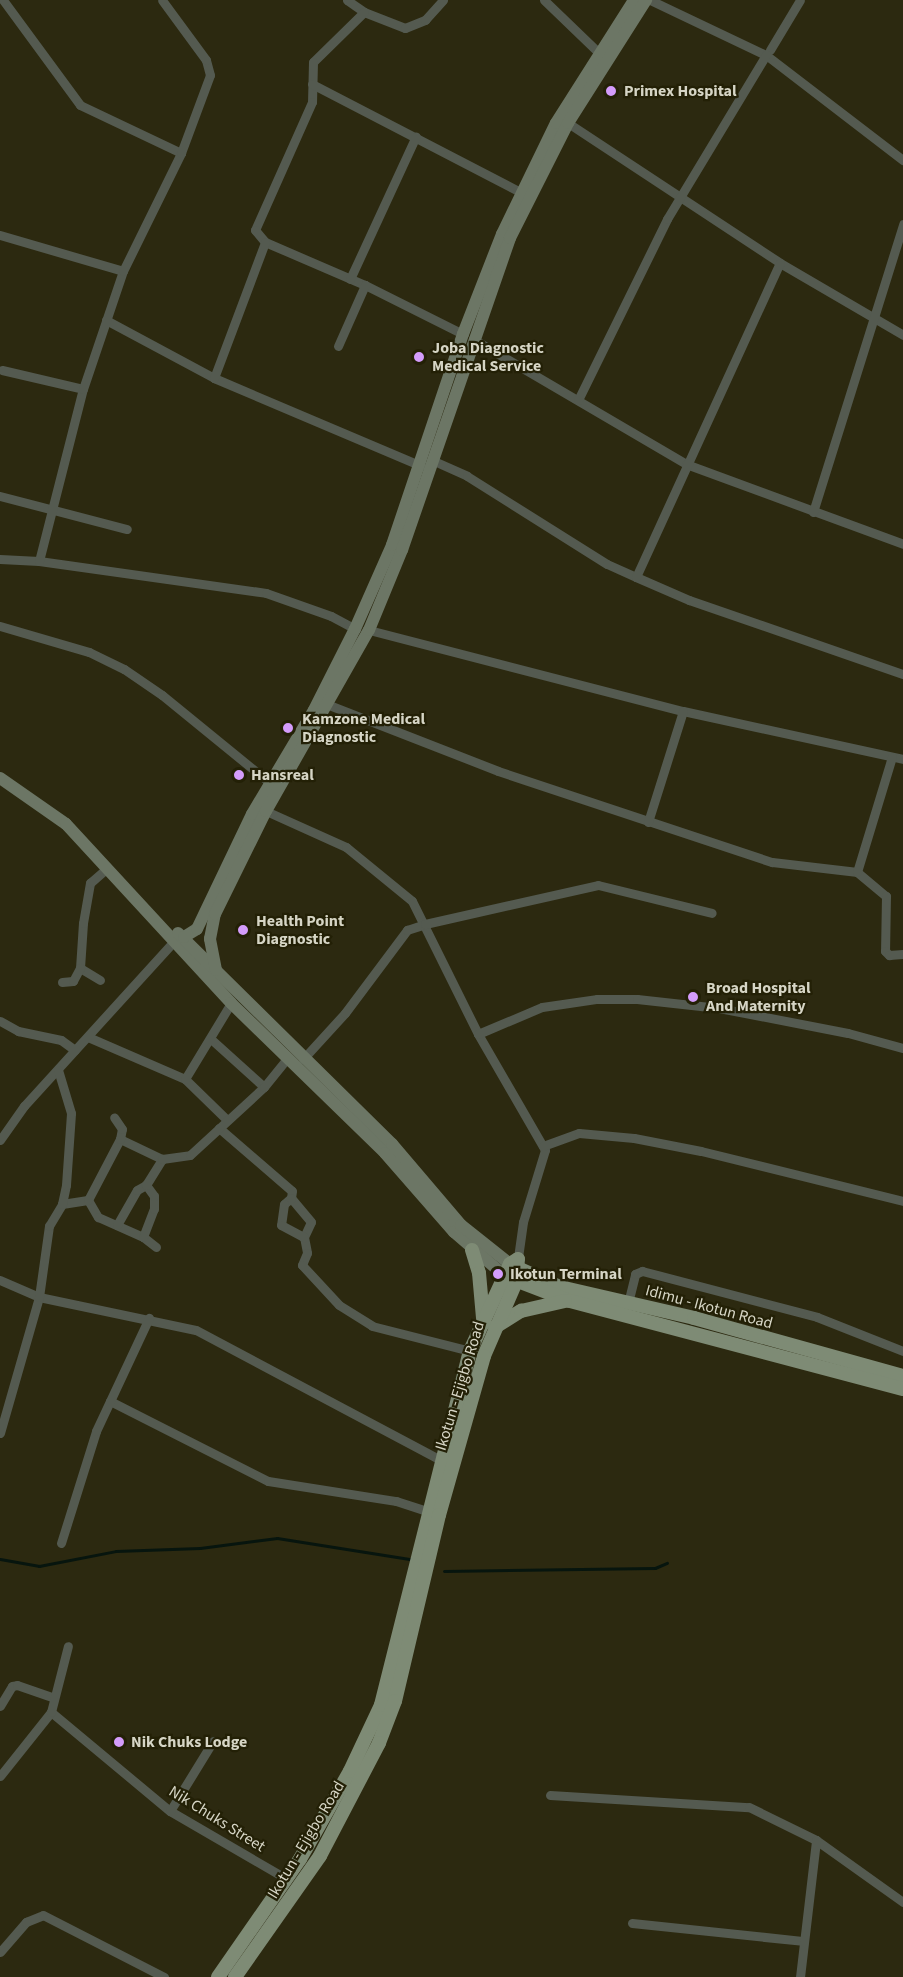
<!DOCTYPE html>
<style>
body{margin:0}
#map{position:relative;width:903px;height:1977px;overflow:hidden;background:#2c2910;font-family:"Source Sans 3",sans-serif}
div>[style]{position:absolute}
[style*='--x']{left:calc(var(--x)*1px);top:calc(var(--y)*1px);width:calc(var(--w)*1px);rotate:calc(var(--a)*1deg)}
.stream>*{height:3px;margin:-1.5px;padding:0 1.5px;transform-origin:1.5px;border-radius:1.5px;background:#07150e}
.street>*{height:9px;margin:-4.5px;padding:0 4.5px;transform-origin:4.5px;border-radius:4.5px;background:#545a50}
.secondary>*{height:12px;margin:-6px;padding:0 6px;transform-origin:6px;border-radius:6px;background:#6c7665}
.primary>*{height:14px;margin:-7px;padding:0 7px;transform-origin:7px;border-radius:7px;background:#7e8b75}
.dots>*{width:16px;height:16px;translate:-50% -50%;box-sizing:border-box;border:3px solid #232006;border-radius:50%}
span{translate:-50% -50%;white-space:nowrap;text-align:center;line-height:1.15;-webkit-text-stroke:4.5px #232006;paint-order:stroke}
.poi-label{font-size:16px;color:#d6d5c5;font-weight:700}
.left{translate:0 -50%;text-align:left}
.street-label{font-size:16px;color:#d6d5c5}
</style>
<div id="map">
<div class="stream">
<div style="--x:0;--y:1559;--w:40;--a:10"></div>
<div style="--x:39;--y:1566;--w:78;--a:-11"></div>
<div style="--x:116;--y:1551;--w:84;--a:-2"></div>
<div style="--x:200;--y:1548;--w:78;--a:-7.4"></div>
<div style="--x:277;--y:1538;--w:134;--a:9"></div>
<div style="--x:444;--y:1571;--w:211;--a:-0.8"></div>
<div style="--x:655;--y:1568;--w:13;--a:-23"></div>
</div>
<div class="street">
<div style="--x:3;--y:0;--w:130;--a:53.7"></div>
<div style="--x:80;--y:105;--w:112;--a:25.4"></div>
<div style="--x:347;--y:0;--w:21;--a:35"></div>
<div style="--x:364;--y:12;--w:44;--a:21.3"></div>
<div style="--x:405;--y:28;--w:22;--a:-22"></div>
<div style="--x:425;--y:20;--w:27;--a:-48"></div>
<div style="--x:544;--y:0;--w:76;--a:43.9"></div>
<div style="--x:650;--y:0;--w:128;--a:25.4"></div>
<div style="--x:766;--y:55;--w:173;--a:37.5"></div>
<div style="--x:364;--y:12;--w:71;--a:135.6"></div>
<div style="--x:313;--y:62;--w:40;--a:91.4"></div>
<div style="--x:312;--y:102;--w:140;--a:114"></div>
<div style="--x:255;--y:230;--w:16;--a:50"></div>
<div style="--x:265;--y:242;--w:109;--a:23.3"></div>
<div style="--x:365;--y:285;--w:110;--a:26.6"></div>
<div style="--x:770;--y:50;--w:58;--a:-59"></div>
<div style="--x:312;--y:84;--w:234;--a:27.4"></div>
<div style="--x:568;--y:123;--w:254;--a:33.4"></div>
<div style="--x:780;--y:263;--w:143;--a:30.3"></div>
<div style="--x:0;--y:235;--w:128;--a:16.3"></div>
<div style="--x:350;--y:279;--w:157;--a:-65.2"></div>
<div style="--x:106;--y:320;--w:123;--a:28.2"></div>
<div style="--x:214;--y:378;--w:225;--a:23"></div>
<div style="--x:473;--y:339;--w:247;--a:30.4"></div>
<div style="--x:686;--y:464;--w:231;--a:20.2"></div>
<div style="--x:338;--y:346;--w:67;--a:-66.1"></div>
<div style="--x:2;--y:370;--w:83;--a:13.2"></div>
<div style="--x:214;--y:378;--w:145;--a:-69.4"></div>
<div style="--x:578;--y:400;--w:202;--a:-63.8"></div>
<div style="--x:667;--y:219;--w:192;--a:-58.9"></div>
<div style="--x:434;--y:461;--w:36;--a:24"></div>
<div style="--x:467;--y:476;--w:165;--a:32.2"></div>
<div style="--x:607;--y:564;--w:32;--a:24"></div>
<div style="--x:636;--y:577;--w:58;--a:23.5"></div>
<div style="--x:689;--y:600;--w:226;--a:19.1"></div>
<div style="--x:0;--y:496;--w:131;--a:14.6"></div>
<div style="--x:813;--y:512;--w:302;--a:-72.6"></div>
<div style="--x:0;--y:559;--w:39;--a:3"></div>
<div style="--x:39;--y:561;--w:229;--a:8"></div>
<div style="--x:266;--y:593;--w:69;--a:19.5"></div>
<div style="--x:331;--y:616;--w:27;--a:28"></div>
<div style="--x:39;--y:561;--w:178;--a:-75.7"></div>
<div style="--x:83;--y:389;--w:125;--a:-71.3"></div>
<div style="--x:123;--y:271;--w:131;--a:-63.8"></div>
<div style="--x:181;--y:153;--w:83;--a:-69.6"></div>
<div style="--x:210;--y:75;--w:16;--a:-105"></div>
<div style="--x:206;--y:60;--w:74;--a:-126.3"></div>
<div style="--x:636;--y:577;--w:345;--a:-65.4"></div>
<div style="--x:0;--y:626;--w:93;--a:16.3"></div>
<div style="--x:89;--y:652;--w:39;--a:26"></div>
<div style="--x:124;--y:669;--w:46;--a:34.4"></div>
<div style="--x:162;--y:695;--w:139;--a:39.2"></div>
<div style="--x:369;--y:630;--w:324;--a:14.5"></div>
<div style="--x:683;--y:711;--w:225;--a:12.3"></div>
<div style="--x:329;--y:705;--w:181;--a:21.3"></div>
<div style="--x:498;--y:771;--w:289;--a:18.4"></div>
<div style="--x:772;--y:862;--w:86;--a:6.7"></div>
<div style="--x:857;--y:872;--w:38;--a:40"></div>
<div style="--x:886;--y:896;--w:55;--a:91"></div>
<div style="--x:885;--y:951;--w:6;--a:45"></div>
<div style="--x:889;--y:955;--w:14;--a:-4"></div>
<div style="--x:266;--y:811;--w:88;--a:24.2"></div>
<div style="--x:346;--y:847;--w:85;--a:39.3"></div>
<div style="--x:412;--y:901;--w:148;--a:63.6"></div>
<div style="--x:478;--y:1034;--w:134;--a:60"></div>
<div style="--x:545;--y:1150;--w:75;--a:107"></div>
<div style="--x:523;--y:1222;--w:37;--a:98"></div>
<div style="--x:648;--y:822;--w:116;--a:-72.5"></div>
<div style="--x:857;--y:872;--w:120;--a:-73.1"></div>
<div style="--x:100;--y:980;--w:23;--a:-149"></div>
<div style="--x:80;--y:968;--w:45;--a:-86.2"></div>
<div style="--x:83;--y:923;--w:41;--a:-80.1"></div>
<div style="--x:90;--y:883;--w:23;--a:-41"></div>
<div style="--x:62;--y:982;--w:11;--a:-5"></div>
<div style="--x:73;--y:981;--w:15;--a:-62"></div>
<div style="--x:0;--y:1021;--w:21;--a:29"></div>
<div style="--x:18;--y:1031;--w:44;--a:11.8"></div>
<div style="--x:61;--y:1040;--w:17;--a:36"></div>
<div style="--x:478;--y:1034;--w:69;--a:-22.9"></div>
<div style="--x:542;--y:1007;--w:56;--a:-8.3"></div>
<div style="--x:597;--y:999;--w:40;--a:0"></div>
<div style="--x:637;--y:999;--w:82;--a:6.3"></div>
<div style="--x:719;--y:1008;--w:131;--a:11"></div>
<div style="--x:848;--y:1033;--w:57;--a:15.3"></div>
<div style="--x:88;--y:1037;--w:106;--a:23.4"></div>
<div style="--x:185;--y:1079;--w:57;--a:44.3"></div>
<div style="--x:212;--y:1040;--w:70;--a:42.1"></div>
<div style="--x:303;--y:1059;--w:62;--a:-47.6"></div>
<div style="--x:345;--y:1013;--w:104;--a:-53.2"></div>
<div style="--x:407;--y:930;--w:19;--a:-18"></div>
<div style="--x:425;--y:924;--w:177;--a:-12.7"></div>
<div style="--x:598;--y:885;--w:117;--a:13.8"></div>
<div style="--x:185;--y:1079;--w:89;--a:-58.8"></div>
<div style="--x:219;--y:1128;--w:96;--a:40.8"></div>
<div style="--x:292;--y:1191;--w:7;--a:98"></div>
<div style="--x:291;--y:1198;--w:31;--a:50"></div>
<div style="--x:311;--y:1222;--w:17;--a:115"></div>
<div style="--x:304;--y:1237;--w:16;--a:79"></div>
<div style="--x:307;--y:1253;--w:13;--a:113"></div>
<div style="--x:302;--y:1265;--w:54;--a:47.2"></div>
<div style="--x:339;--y:1305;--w:39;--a:32"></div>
<div style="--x:372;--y:1326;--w:101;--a:14.3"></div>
<div style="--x:120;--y:1139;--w:47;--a:25.5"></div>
<div style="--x:0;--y:1140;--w:42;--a:-54.8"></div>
<div style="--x:24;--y:1106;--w:229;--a:-47.7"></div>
<div style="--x:543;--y:1146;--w:38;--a:-20"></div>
<div style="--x:579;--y:1133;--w:55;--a:5.2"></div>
<div style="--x:634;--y:1138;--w:68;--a:11"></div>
<div style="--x:701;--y:1151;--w:208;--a:13.9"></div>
<div style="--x:291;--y:1198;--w:9;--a:139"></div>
<div style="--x:284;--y:1204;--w:21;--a:98"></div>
<div style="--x:281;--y:1225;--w:26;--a:28"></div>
<div style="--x:88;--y:1200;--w:20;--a:60"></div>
<div style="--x:98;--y:1217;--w:49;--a:24"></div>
<div style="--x:62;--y:1204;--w:26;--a:-9"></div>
<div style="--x:88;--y:1200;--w:69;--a:-62.3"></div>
<div style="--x:120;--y:1139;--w:10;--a:-79"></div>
<div style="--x:122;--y:1129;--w:14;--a:-124"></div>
<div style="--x:117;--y:1225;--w:40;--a:-60.3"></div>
<div style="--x:137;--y:1190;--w:10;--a:-29"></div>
<div style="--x:156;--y:1247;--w:16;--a:-142"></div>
<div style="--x:143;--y:1237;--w:30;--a:-69"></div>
<div style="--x:154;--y:1209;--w:13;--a:-90"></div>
<div style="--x:154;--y:1196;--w:14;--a:-126"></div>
<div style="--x:146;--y:1185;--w:31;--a:-58"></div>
<div style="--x:162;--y:1159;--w:28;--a:-8"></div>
<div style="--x:190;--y:1155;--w:100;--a:-42.6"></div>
<div style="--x:264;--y:1087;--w:36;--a:-51"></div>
<div style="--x:0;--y:1280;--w:43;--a:23.6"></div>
<div style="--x:39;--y:1297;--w:160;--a:11.9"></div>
<div style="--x:196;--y:1330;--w:277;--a:28"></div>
<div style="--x:628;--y:1303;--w:30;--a:-76"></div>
<div style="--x:635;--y:1274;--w:8;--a:-23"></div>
<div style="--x:642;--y:1271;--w:181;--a:14.7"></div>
<div style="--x:817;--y:1317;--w:92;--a:21.6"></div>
<div style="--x:110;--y:1401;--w:177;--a:26.9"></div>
<div style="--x:268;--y:1481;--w:130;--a:8.9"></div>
<div style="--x:396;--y:1501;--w:36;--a:18"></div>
<div style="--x:0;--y:1433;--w:141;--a:-74"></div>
<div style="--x:39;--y:1297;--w:72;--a:-82"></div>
<div style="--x:49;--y:1226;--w:26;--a:-59"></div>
<div style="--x:62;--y:1204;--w:19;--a:-78"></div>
<div style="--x:66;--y:1185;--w:72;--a:-86"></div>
<div style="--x:71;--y:1113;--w:45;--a:-106.8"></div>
<div style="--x:61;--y:1543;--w:117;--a:-72.6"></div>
<div style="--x:96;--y:1431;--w:125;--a:-64.9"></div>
<div style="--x:0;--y:1706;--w:23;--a:-59"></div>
<div style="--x:12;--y:1686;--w:5;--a:-11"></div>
<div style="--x:17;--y:1685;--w:39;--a:19"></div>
<div style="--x:51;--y:1712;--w:155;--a:39.8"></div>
<div style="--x:170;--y:1811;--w:135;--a:30.2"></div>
<div style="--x:0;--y:1776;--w:82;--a:-51.4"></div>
<div style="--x:51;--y:1712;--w:68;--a:-75.6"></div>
<div style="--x:550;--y:1795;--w:199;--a:3.5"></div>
<div style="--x:749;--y:1807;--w:75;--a:26.2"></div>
<div style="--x:816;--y:1840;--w:107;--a:35.5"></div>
<div style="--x:170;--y:1811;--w:82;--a:-58.4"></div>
<div style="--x:632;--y:1923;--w:171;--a:6"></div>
<div style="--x:0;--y:1952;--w:40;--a:-49"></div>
<div style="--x:26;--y:1922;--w:18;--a:-22"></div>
<div style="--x:43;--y:1915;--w:136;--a:27.1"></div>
<div style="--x:800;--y:1977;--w:138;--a:-83.3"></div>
</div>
<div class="secondary">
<div style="--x:0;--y:778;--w:80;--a:34.9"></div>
<div style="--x:66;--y:824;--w:243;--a:47.3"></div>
<div style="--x:231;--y:1003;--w:215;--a:44.2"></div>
<div style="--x:385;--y:1153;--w:105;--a:48.9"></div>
<div style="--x:454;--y:1232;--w:67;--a:40.8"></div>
<div style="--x:178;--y:933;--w:301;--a:44.6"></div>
<div style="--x:392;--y:1144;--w:106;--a:49.6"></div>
<div style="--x:461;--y:1225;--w:63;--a:38.5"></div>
<div style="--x:184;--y:937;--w:15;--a:-32"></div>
<div style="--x:197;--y:929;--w:127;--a:-64.4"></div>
<div style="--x:252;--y:814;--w:121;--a:-59.2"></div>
<div style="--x:314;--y:710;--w:91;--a:-63.2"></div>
<div style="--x:355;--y:629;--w:92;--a:-66.2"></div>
<div style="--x:392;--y:545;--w:223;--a:-71.4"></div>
<div style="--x:463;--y:334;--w:107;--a:-68.7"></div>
<div style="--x:502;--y:234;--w:123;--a:-64.1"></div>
<div style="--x:556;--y:123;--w:146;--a:-57.6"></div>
<div style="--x:216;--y:970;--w:32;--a:-101"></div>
<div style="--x:210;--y:939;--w:25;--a:-79"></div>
<div style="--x:215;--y:914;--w:115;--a:-63.7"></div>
<div style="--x:266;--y:811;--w:208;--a:-60.4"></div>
<div style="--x:369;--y:630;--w:87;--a:-67.6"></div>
<div style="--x:402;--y:550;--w:330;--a:-70.9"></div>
<div style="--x:510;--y:238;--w:129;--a:-63.2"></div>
<div style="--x:568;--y:123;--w:146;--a:-57.6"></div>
</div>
<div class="primary">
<div style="--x:472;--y:1250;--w:24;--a:73"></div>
<div style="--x:479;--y:1273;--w:45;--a:84.9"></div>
<div style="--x:513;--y:1266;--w:51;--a:24.1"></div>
<div style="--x:560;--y:1287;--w:138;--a:13"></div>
<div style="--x:694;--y:1318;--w:217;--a:15.5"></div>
<div style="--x:510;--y:1278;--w:64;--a:21"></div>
<div style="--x:570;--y:1301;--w:344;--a:14.8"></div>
<div style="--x:495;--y:1327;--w:31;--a:-32"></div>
<div style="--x:521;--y:1311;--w:45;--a:-12.8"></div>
<div style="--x:218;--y:1977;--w:144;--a:-55.2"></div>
<div style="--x:300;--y:1859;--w:101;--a:-60.4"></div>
<div style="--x:350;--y:1771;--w:73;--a:-64.8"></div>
<div style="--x:381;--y:1705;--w:365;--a:-75.9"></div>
<div style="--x:470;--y:1351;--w:96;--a:-65.3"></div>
<div style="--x:510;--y:1264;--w:9;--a:-32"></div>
<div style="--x:518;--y:1259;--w:23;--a:95"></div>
<div style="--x:516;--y:1282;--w:81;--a:113.4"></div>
<div style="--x:484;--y:1356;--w:165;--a:105.8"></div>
<div style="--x:439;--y:1515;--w:191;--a:103.3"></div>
<div style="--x:395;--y:1701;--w:45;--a:110.9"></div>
<div style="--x:379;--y:1743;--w:127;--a:117.6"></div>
<div style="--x:320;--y:1856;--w:148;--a:125.1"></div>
</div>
<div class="dots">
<div style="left:611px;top:91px;background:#d49cfb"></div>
<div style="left:419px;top:357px;background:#d49cfb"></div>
<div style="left:288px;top:728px;background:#d49cfb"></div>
<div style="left:239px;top:775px;background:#d49cfb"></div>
<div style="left:243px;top:930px;background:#d49cfb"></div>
<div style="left:693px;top:997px;background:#d49cfb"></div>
<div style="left:498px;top:1274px;background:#d49cfb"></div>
<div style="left:119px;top:1742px;background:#d49cfb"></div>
</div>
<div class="poi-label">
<span class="left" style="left:624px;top:91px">Primex Hospital</span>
<span class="left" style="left:432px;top:357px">Joba Diagnostic<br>Medical Service</span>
<span class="left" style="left:302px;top:728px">Kamzone Medical<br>Diagnostic</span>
<span class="left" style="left:251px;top:775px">Hansreal</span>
<span class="left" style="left:256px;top:930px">Health Point<br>Diagnostic</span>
<span class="left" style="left:706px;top:997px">Broad Hospital<br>And Maternity</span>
<span class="left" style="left:510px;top:1274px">Ikotun Terminal</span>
<span class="left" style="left:131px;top:1742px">Nik Chuks Lodge</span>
</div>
<div class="street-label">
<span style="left:709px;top:1307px;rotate:15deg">Idimu - Ikotun Road</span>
<span style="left:460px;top:1386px;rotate:-73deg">Ikotun - Ejigbo Road</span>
<span style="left:217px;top:1819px;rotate:32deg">Nik Chuks Street</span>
<span style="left:306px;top:1840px;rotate:-59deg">Ikotun - Ejigbo Road</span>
</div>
</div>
